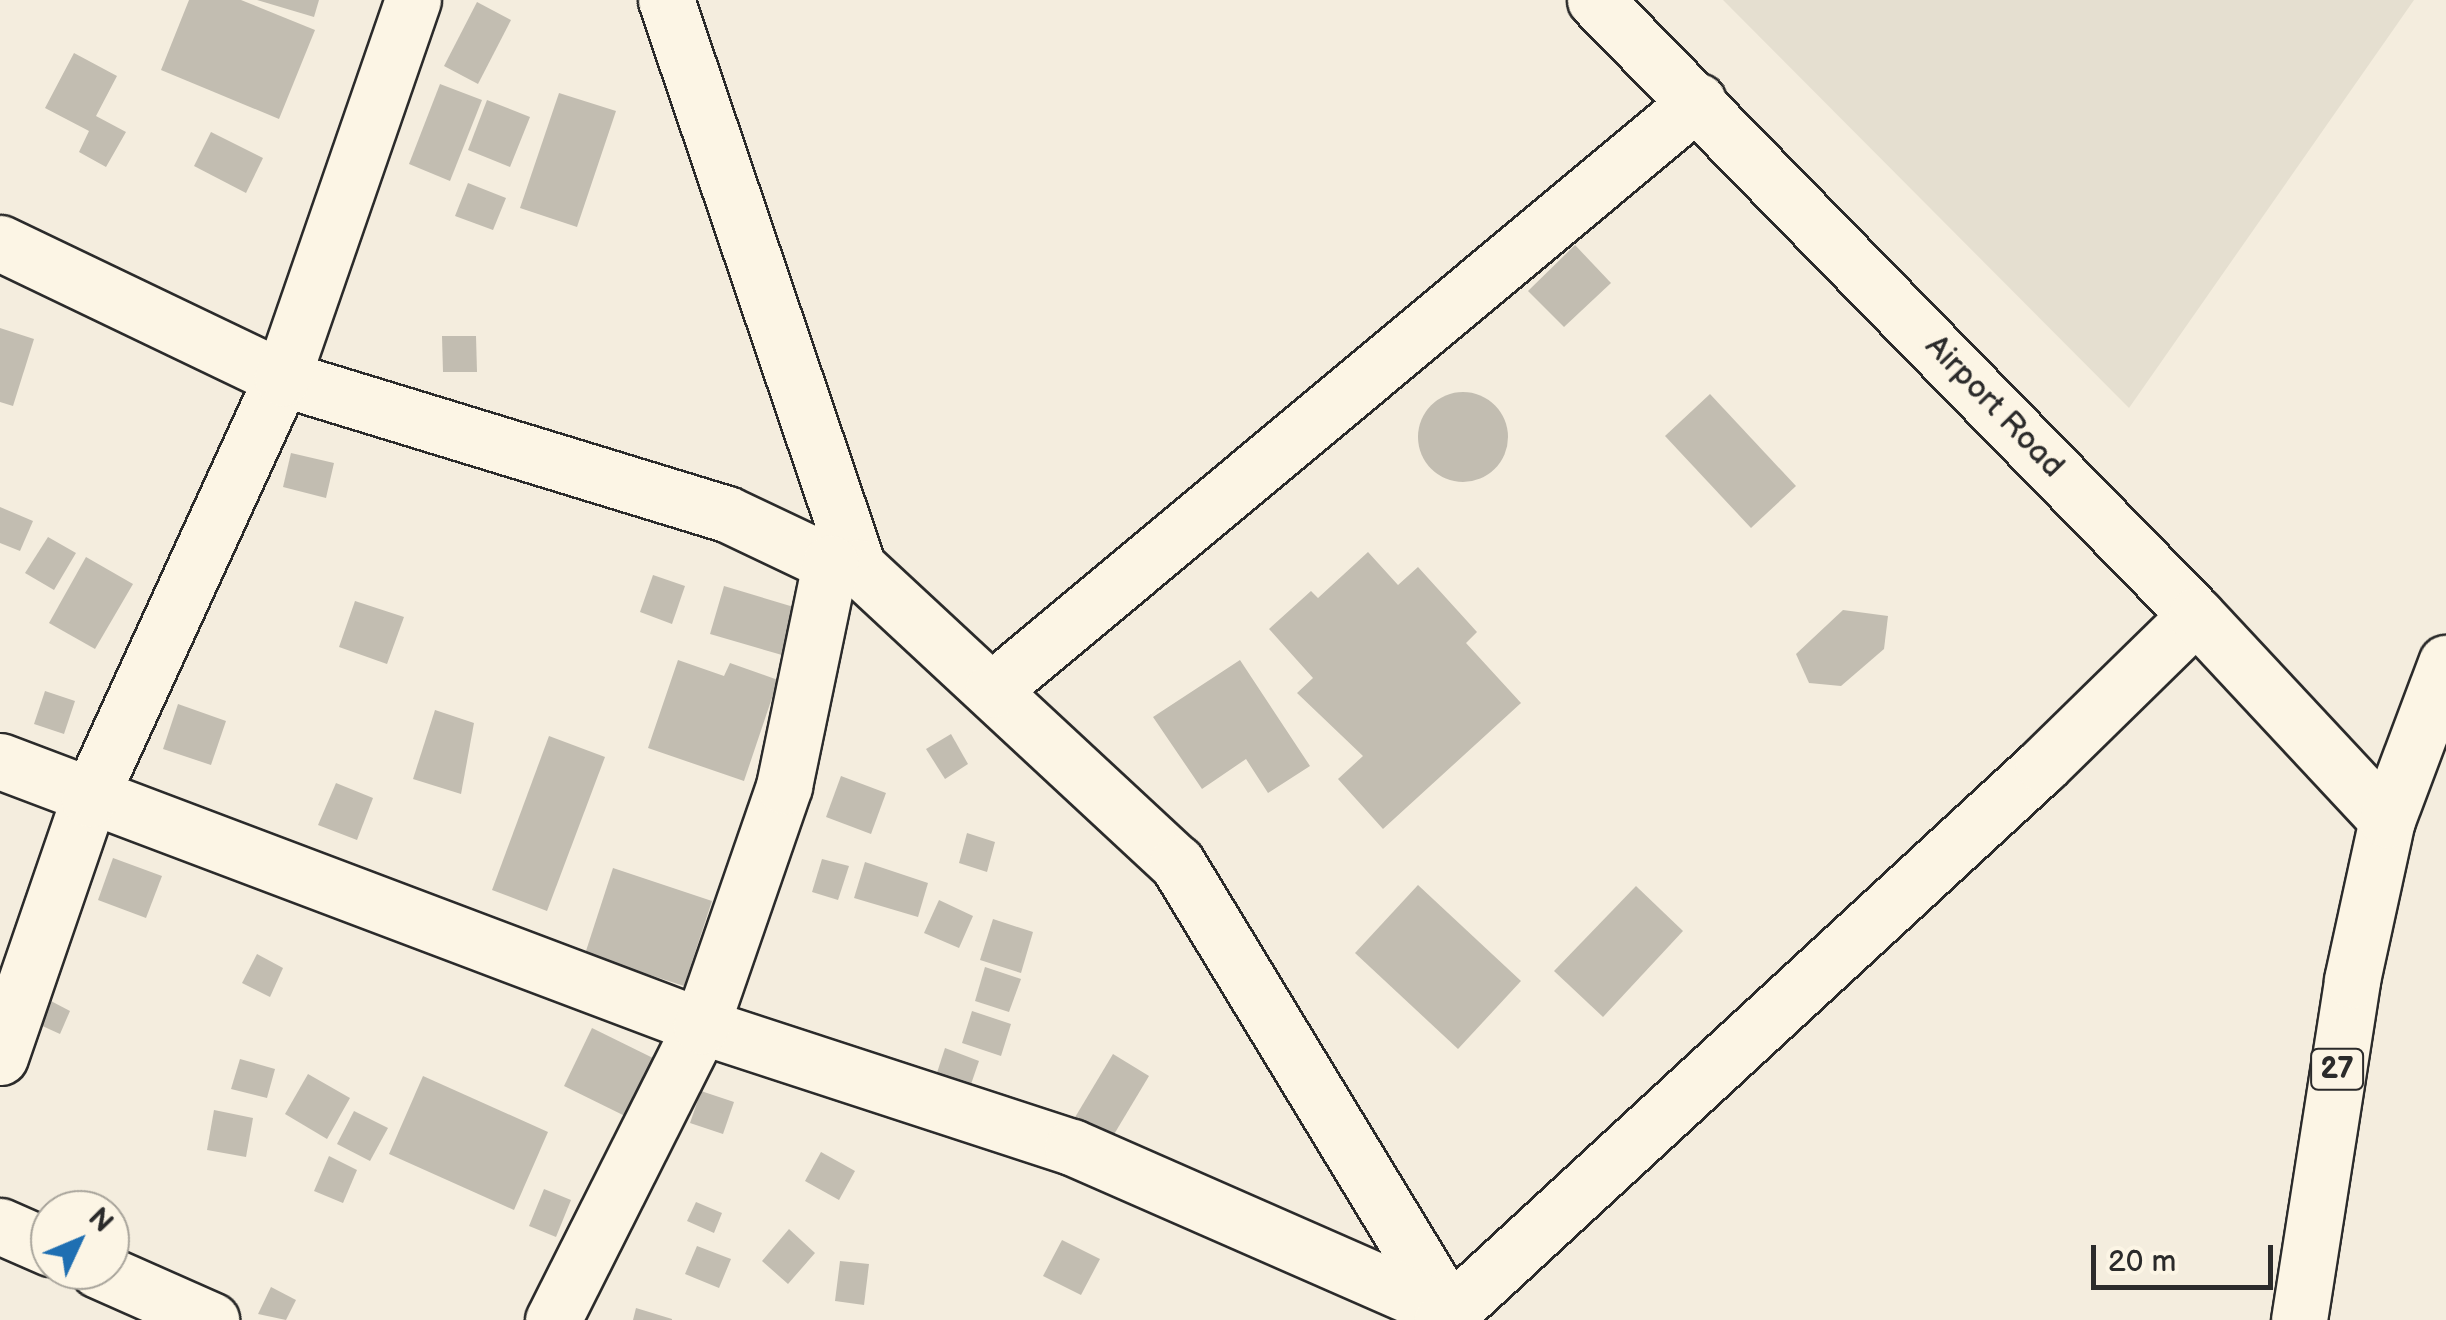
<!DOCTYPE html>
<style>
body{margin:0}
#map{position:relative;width:2446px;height:1320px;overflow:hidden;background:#f4edde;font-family:"Balsamiq Sans",sans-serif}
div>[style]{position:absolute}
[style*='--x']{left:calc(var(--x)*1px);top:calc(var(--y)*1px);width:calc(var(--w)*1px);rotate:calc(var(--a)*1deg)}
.built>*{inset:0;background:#e5dfd0}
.building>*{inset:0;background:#c2bdb1}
.round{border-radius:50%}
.roads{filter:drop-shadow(2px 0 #2b2b2b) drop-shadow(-2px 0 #2b2b2b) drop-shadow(0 2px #2b2b2b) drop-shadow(0 -2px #2b2b2b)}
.street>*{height:55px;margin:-27.5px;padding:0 27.5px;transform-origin:27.5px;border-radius:27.5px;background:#fcf5e5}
.secondary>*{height:55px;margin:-27.5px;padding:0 27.5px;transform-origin:27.5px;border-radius:27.5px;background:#fcf5e5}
.primary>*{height:55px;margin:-27.5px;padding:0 27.5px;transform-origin:27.5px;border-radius:27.5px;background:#fcf5e5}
span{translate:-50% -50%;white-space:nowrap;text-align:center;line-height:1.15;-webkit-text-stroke:10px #fcf5e5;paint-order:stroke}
.shield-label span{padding:2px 8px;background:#fcf5e5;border:2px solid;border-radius:8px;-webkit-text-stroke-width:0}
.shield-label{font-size:30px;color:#2b2b2b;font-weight:700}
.street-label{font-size:32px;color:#2b2b2b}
.north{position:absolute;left:30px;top:1190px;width:100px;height:100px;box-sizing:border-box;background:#fcf5e5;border:2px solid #a8a49b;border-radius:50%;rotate:46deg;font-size:28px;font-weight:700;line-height:40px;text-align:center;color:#2b2b2b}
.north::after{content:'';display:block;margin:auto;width:35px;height:45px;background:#1f6fb2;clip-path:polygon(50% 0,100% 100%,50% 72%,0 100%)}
.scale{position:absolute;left:2091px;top:1245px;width:182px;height:45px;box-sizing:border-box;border:5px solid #2b2b2b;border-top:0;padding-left:12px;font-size:30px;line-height:35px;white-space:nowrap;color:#2b2b2b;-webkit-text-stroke:8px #fcf5e5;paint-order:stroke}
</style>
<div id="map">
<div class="built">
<div style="clip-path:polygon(1723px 0,2414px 0,2129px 408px)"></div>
</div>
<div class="building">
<div style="clip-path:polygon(189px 0,241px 0,315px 30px,279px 119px,161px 70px)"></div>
<div style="clip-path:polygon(257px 0,319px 0,314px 17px)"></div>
<div style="clip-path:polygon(477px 2px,511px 20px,478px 84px,444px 66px)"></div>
<div style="clip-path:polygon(74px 53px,117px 76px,96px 116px,126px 132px,106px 167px,79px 152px,89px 131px,45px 108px)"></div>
<div style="clip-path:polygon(440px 84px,482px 100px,450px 181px,409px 164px)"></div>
<div style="clip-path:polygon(559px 93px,616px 111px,577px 227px,520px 208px)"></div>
<div style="clip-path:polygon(487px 100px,530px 117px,510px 167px,468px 150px)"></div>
<div style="clip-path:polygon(211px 132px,263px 158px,246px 193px,194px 166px)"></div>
<div style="clip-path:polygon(468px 183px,506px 198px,493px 230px,455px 216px)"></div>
<div style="clip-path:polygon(1575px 245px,1611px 283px,1564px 327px,1528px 291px)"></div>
<div style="clip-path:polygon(0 328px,34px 339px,13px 406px,0 402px)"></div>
<div style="clip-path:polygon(442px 336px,476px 336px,477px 372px,443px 372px)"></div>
<div class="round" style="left:1418px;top:392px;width:90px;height:90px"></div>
<div style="clip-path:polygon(1710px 394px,1796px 486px,1751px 528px,1665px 436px)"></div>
<div style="clip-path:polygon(291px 453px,334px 463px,326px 498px,283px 487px)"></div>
<div style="clip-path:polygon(0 507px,33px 521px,20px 551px,0 543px)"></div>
<div style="clip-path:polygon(48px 537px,76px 553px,54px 590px,25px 573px)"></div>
<div style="clip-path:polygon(1368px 552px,1398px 585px,1418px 567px,1477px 632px,1466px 643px,1521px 703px,1383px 829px,1338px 779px,1363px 756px,1297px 693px,1313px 678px,1269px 629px,1311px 591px,1318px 598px)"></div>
<div style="clip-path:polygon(86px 557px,133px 584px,95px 649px,49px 623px)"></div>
<div style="clip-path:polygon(653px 575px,685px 586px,672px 624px,640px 612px)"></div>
<div style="clip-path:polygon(724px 586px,797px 608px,782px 655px,710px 634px)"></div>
<div style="clip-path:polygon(355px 601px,404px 617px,387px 664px,339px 647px)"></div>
<div style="clip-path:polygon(1843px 610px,1888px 616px,1884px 649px,1841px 686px,1809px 683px,1796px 654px)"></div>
<div style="clip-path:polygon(678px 660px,724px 676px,730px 663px,778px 680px,744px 781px,648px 748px)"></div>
<div style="clip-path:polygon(1240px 660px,1310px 766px,1268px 793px,1246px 759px,1202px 789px,1153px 717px)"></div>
<div style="clip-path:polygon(45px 691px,75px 701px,64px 734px,34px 724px)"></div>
<div style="clip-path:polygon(178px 704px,226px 721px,211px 765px,163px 749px)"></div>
<div style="clip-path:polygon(435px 710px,474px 723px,461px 794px,413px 779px)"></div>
<div style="clip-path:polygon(951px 734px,968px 764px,945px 779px,926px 749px)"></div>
<div style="clip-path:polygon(549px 736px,605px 757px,547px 911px,492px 890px)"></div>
<div style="clip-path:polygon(841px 776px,886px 793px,871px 834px,826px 817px)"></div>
<div style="clip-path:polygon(336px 783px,373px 798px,357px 840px,318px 825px)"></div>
<div style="clip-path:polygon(967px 833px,995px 842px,987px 872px,959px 863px)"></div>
<div style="clip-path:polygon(113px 858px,162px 876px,146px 918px,98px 900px)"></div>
<div style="clip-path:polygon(822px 859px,849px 866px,838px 900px,812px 892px)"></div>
<div style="clip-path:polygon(865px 862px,928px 883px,918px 917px,854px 898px)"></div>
<div style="clip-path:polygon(613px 868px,712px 901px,684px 986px,585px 954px)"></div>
<div style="clip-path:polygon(1418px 885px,1521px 981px,1458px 1049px,1355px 953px)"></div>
<div style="clip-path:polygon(1636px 886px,1683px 931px,1603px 1017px,1554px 971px)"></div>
<div style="clip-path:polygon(939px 900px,973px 916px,959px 948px,924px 933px)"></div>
<div style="clip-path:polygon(993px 919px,1033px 932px,1021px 973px,980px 960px)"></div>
<div style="clip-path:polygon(257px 954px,283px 968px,270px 997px,242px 983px)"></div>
<div style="clip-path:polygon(985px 967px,1021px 979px,1009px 1012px,975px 1001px)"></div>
<div style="clip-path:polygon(49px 1000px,70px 1011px,60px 1034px,38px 1024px)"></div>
<div style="clip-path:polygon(972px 1011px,1011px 1024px,1001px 1056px,962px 1043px)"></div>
<div style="clip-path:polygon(592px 1028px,657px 1060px,629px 1118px,564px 1086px)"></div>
<div style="clip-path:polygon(945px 1048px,979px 1061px,969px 1090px,935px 1079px)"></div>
<div style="clip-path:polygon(1113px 1054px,1149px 1076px,1110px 1141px,1074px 1119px)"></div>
<div style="clip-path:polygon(240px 1059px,275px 1069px,267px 1098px,231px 1089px)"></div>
<div style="clip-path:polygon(308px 1074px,350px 1098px,327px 1139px,285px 1114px)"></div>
<div style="clip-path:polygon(423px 1076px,548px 1132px,514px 1210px,389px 1154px)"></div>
<div style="clip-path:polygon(701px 1091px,734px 1102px,723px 1134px,690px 1123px)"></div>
<div style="clip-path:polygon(214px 1110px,253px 1118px,246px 1157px,207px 1150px)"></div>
<div style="clip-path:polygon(354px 1111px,388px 1128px,370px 1161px,337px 1144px)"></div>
<div style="clip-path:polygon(821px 1152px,855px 1171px,839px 1200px,805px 1181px)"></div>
<div style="clip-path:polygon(329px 1156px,357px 1170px,343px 1203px,314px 1191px)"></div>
<div style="clip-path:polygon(544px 1189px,571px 1200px,556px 1237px,529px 1226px)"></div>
<div style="clip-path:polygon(696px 1202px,722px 1213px,714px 1233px,687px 1221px)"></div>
<div style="clip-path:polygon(789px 1229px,815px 1253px,788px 1284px,762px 1261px)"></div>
<div style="clip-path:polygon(1062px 1240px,1100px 1259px,1081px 1295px,1043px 1276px)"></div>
<div style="clip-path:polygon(697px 1246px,731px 1259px,719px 1288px,685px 1274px)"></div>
<div style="clip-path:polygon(840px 1261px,869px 1264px,864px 1305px,835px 1301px)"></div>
<div style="clip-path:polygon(271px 1287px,296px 1300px,286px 1320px,258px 1314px)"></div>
<div style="clip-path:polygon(636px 1308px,672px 1319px,672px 1320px,633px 1320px)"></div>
</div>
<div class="roads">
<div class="street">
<div style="--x:666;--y:0;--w:599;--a:71.29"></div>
<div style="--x:0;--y:243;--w:313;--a:25.6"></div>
<div style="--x:282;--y:378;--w:465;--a:17"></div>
<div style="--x:727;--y:514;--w:114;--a:25.4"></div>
<div style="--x:830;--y:563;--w:28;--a:8"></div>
<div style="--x:858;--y:567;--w:435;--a:42.9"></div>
<div style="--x:1177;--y:863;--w:526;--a:58.76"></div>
<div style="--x:993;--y:689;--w:918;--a:-39.83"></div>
<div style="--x:0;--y:761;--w:749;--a:20.71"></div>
<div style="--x:701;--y:1026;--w:390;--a:18.1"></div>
<div style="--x:1072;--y:1147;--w:413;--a:23.7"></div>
<div style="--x:0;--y:1057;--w:273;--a:-71"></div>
<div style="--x:89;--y:799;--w:463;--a:-65.4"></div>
<div style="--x:282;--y:378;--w:400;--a:-70.9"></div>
<div style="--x:0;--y:1226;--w:55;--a:23.7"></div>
<div style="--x:98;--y:1270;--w:124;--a:23.9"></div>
<div style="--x:553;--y:1320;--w:329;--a:-63.3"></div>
<div style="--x:701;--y:1026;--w:254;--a:-70.9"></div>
<div style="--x:784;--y:786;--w:228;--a:-78.3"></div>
<div style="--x:1442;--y:1320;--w:818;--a:-42.72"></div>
<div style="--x:2043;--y:765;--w:214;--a:-44.4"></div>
</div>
<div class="secondary">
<div style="--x:1595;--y:0;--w:860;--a:45.66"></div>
<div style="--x:2196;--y:615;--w:280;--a:47"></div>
</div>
<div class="primary">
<div style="--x:2299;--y:1320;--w:344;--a:-81.1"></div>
<div style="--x:2352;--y:980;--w:164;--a:-77.7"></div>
<div style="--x:2387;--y:820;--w:168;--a:-69.4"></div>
</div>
</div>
<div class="shield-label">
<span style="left:2337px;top:1069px">27</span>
</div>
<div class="street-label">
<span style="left:1994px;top:407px;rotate:46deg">Airport Road</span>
</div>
<div class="north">N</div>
<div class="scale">20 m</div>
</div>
